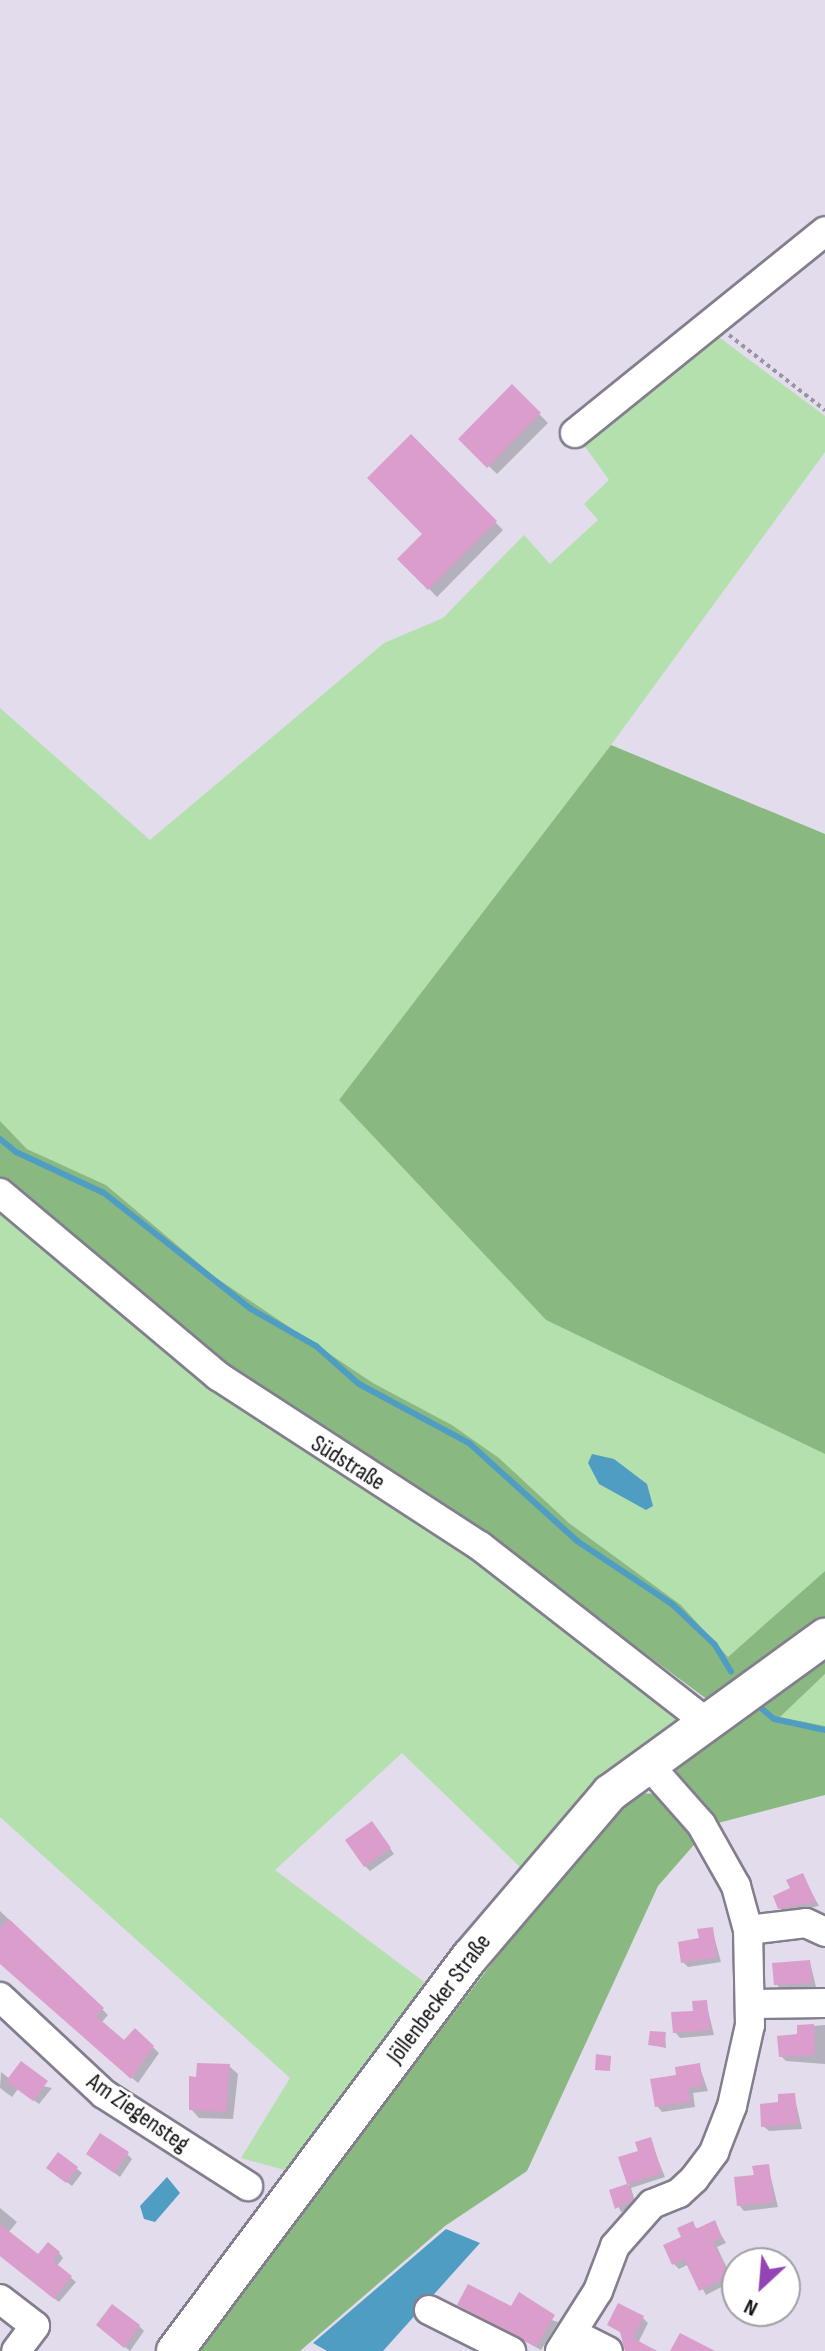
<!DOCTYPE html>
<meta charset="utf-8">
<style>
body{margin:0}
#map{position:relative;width:825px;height:2351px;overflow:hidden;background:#e2dcec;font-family:"Sofia Sans Condensed",sans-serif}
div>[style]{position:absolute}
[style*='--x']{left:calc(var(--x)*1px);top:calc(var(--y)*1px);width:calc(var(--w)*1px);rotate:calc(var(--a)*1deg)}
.green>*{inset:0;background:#b4e0ad}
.forest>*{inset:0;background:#89b980}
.water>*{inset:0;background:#509dc3}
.shadow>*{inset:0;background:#0003}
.stream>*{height:6px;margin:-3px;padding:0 3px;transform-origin:3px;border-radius:3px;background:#509dc3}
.building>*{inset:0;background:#db9dcc}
.path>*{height:4px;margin-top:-2px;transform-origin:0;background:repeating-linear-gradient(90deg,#9994a1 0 4px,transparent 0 8px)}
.roads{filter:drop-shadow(2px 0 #837e8d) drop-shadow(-2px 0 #837e8d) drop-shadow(0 2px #837e8d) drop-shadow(0 -2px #837e8d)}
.minor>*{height:28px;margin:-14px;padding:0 14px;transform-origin:14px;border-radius:14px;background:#fff}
.major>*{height:36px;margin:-18px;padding:0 18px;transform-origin:18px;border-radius:18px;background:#fff}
span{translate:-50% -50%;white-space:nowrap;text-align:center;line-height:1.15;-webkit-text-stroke:6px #fff;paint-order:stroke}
.street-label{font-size:24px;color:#110f14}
.north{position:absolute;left:721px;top:2247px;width:80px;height:80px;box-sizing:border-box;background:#fff;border:2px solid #a09fa1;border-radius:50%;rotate:206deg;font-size:22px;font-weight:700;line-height:32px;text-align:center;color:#110f14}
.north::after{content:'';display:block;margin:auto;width:28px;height:36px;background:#9544b3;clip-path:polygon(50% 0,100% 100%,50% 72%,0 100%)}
</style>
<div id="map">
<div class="green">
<div style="clip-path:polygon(716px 335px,825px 416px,825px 452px,611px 745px,339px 1100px,546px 1320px,825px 1454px,825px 1571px,728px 1657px,681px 1605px,569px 1523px,499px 1458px,452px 1425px,373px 1383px,215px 1277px,106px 1185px,27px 1149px,0 1121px,0 708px,150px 840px,384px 643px,443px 618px,524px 535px,550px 564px,598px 520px,584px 504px,609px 480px,581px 441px)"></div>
<div style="clip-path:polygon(0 1208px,479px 1550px,682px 1719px,604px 1778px,521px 1868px,402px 1753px,275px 1870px,432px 1988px,295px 2173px,241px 2158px,290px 2078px,0 1817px)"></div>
<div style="clip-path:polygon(825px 1674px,825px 1726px,780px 1717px)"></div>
</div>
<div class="forest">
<div style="clip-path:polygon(611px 745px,825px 834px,825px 1454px,546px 1320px,339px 1100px)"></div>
<div style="clip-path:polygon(0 1121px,27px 1149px,106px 1185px,215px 1277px,373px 1383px,452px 1425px,499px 1458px,569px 1523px,681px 1605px,728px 1657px,825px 1571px,825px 1618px,718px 1700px,708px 1700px,486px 1536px,269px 1406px,0 1184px)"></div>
<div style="clip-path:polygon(825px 1652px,825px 1674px,780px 1717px,825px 1726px,825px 1795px,718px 1823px,681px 1782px,675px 1766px)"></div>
<div style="clip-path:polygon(638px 1793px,657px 1794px,699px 1839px,658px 1886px,527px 2171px,445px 2226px,300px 2351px,194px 2351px,542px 1898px)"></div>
</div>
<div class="water">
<div style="clip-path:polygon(592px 1454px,614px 1459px,647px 1484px,653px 1506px,646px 1510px,599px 1484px,588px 1463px)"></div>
<div style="clip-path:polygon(167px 2177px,180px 2193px,155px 2222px,144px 2219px,140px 2206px)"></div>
<div style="clip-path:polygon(446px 2229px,480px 2243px,383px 2351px,327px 2351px,313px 2343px)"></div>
</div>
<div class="shadow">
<div style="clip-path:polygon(512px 387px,548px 423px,497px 474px,461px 439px)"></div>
<div style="clip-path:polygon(411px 437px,503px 530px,437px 597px,400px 559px,425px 534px)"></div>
<div style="clip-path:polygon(377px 1829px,394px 1854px,370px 1871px,365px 1866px)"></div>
<div style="clip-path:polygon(802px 1875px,819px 1906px,785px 1913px,780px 1908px)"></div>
<div style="clip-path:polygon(0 1911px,108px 2015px,101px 2023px,124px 2042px,135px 2030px,159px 2053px,138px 2083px,0 1962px)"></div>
<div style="clip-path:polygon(712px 1929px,721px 1962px,688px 1967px,683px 1962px)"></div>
<div style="clip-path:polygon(810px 1962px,816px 1987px,781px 1989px,776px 1984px)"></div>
<div style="clip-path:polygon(706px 2002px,714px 2035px,680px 2038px,675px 2032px)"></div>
<div style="clip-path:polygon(825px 2025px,825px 2064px,786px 2061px,781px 2056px,799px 2036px,799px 2027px)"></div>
<div style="clip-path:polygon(665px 2034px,666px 2048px,651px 2045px)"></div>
<div style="clip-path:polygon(699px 2065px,708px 2091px,693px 2093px,695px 2107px,662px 2112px,657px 2106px,678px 2076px)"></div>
<div style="clip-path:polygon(229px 2066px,238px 2074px,233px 2119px,199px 2118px,191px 2109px)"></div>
<div style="clip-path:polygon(1px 2072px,10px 2079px,52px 2088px,39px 2104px,18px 2089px,12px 2097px,0 2088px)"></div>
<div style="clip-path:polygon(794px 2095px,802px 2129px,769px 2131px,763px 2126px)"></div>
<div style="clip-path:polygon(650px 2140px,665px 2177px,631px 2188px,636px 2205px,621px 2212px,611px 2191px,629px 2186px,621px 2158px,640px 2152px)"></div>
<div style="clip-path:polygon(127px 2154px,132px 2159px,120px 2177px,94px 2158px)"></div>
<div style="clip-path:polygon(768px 2166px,778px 2207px,744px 2211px,739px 2205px)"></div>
<div style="clip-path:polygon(76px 2168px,82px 2173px,72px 2186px,54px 2173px)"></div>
<div style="clip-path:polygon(0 2208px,17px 2222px,8px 2233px,39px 2257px,59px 2253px,63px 2258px,57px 2266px,76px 2282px,59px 2302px,0 2256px)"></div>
<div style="clip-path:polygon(714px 2223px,726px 2243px,717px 2247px,733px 2281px,706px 2295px,689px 2264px,679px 2269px,673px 2263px,692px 2224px,699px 2230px)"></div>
<div style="clip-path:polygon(460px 2305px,511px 2308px,558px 2322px,541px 2350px)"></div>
<div style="clip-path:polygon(643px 2318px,648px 2323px,638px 2343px,626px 2351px,623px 2334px,609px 2325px)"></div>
<div style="clip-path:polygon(139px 2326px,144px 2331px,130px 2351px,104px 2330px)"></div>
</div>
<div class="stream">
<div style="--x:0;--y:1139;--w:21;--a:39"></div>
<div style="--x:16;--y:1152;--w:97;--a:25"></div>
<div style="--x:104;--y:1193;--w:187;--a:38.3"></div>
<div style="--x:251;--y:1309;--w:75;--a:29.6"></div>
<div style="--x:316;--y:1346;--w:57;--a:41.5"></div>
<div style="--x:359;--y:1384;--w:125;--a:28.2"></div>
<div style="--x:469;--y:1443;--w:146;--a:42.2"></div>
<div style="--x:577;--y:1541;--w:114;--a:33.6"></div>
<div style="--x:672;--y:1604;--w:59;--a:43.6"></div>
<div style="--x:715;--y:1645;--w:31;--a:59"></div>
<div style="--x:761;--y:1708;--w:17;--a:40"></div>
<div style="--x:774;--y:1719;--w:52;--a:12.2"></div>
</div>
<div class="building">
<div style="clip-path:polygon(512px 384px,541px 413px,487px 468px,458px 439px)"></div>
<div style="clip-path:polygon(411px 434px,497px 521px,428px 590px,397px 559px,422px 534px,367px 478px)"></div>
<div style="clip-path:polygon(372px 1821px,391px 1848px,364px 1867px,345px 1840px)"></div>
<div style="clip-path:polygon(803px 1873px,816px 1902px,778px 1909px,773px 1896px,790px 1888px,786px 1880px)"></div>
<div style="clip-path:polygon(9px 1919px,104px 2008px,96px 2016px,124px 2040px,135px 2028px,154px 2046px,131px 2079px,0 1964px,0 1929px)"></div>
<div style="clip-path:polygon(713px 1927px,717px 1957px,681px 1963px,678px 1942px,699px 1938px,697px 1929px)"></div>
<div style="clip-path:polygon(810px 1960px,812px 1983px,774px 1985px,772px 1963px)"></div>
<div style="clip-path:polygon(707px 2000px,710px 2030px,673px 2033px,671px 2012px,693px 2011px,692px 2001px)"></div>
<div style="clip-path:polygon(814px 2024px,815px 2055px,779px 2057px,777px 2036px,797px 2034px,797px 2025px)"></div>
<div style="clip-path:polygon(650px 2031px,666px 2032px,664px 2047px,648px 2045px)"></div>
<div style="clip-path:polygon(596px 2054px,611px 2056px,610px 2071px,595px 2070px)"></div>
<div style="clip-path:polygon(21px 2061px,48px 2081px,33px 2101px,6px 2081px)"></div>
<div style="clip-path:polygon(197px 2063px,230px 2064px,226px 2112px,189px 2110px,189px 2076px,196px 2077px)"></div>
<div style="clip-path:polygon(700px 2063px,703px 2086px,688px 2088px,691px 2102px,655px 2107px,650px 2079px,676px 2075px,675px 2067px)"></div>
<div style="clip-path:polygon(795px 2093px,798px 2124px,761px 2127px,760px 2104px,778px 2102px,778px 2094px)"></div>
<div style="clip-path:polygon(100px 2133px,129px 2152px,114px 2173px,86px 2154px)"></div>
<div style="clip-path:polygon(651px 2137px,662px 2173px,628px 2184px,633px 2200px,615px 2209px,609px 2190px,627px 2184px,618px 2157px,638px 2151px,635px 2142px)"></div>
<div style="clip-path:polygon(58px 2152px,78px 2167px,66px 2183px,46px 2168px)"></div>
<div style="clip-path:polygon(769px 2164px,774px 2202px,737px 2206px,734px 2177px,754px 2175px,752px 2166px)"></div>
<div style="clip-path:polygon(715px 2220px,722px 2237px,713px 2242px,729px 2276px,699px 2291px,684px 2259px,672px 2265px,663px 2245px,681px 2237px,677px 2228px,693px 2221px,696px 2229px)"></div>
<div style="clip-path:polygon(0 2224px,38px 2254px,48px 2242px,60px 2252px,53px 2261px,72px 2276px,54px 2299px,0 2256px)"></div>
<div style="clip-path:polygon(468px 2284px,511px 2306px,519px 2292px,555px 2315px,536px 2347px,457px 2305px)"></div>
<div style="clip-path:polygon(618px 2303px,644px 2316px,633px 2338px,657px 2351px,625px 2351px,620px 2332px,607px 2325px)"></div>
<div style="clip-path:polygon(112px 2304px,140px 2325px,124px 2348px,96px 2325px)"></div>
<div style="clip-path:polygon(680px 2333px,715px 2351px,670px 2351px)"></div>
</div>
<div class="path">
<div style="--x:729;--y:335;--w:122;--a:38"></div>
</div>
<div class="roads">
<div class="minor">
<div style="--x:575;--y:433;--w:321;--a:-38.9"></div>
<div style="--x:0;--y:1193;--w:285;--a:40"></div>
<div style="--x:218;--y:1376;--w:312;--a:33"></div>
<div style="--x:480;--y:1546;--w:286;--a:37.9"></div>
<div style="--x:748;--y:1930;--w:58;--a:-6.9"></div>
<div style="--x:806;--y:1923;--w:21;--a:25"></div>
<div style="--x:0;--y:1997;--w:142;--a:43"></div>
<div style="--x:104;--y:2094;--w:171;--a:32.6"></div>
<div style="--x:753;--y:2004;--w:72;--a:-0.8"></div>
<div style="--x:0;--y:2299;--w:44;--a:37.6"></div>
<div style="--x:35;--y:2326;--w:31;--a:127"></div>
<div style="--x:429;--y:2310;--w:92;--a:26.6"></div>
<div style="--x:572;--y:2333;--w:40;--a:26.6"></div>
<div style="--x:560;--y:2351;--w:71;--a:-57.7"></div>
<div style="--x:598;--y:2291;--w:48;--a:-69.3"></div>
<div style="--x:615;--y:2246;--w:56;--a:-48.6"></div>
<div style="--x:652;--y:2204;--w:29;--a:-22"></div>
<div style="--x:679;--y:2193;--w:21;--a:-43"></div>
<div style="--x:694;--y:2179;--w:34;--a:-53"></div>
<div style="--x:714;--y:2152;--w:49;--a:-68.6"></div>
<div style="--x:732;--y:2106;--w:83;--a:-77.5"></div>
<div style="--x:750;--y:2025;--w:95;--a:-91.2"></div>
<div style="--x:748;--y:1930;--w:46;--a:-105.3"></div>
<div style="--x:736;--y:1886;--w:71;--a:-119.4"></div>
<div style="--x:701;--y:1824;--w:80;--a:-131.5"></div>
</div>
<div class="major">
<div style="--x:175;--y:2351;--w:492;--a:-53.2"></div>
<div style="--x:470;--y:1957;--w:216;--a:-49.5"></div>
<div style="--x:610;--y:1793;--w:266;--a:-36"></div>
</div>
</div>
<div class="street-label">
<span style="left:348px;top:1463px;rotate:32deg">Südstraße</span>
<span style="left:439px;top:1999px;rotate:-53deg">Jöllenbecker Straße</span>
<span style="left:138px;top:2113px;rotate:35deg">Am Ziegensteg</span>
</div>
<div class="north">N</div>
</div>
